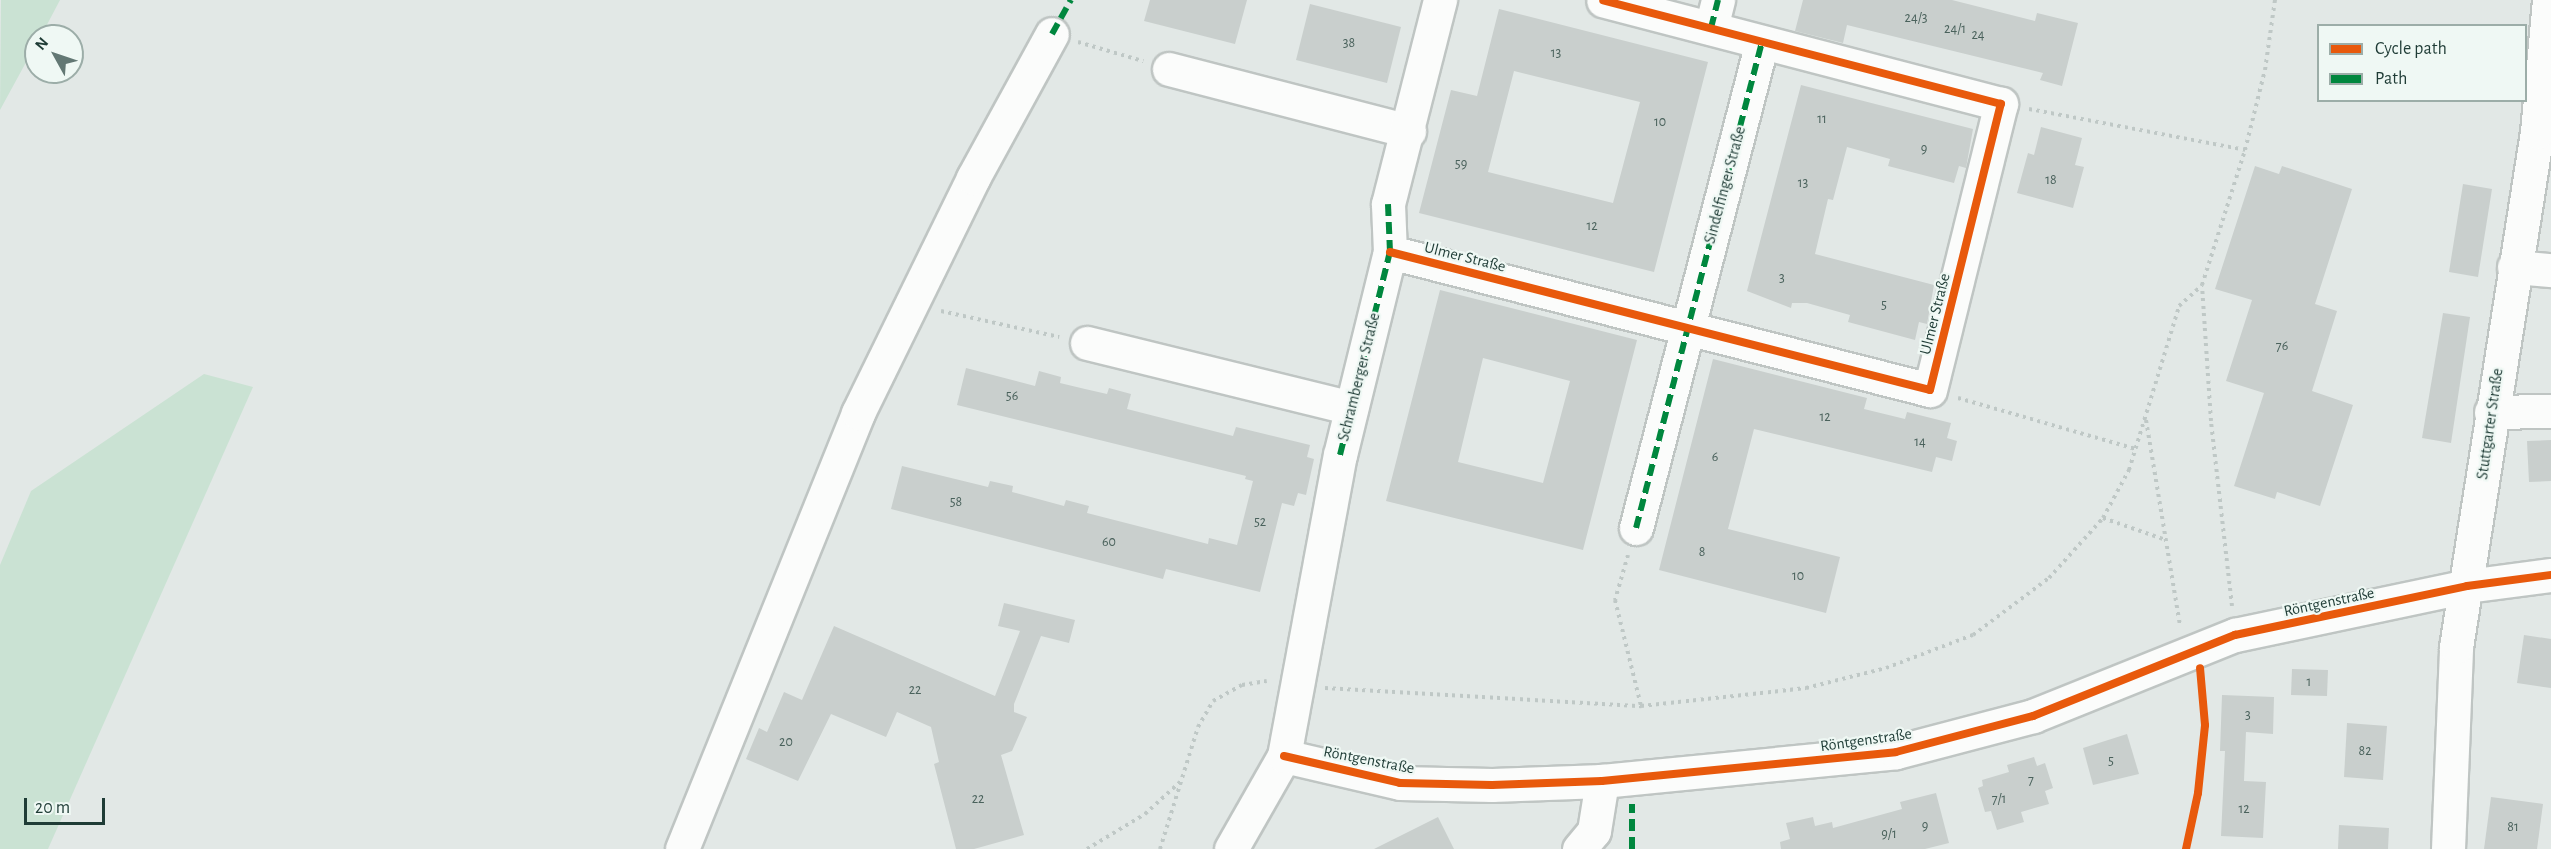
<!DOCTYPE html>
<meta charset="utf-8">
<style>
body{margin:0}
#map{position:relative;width:2551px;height:849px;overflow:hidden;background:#e2e8e6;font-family:"Alegreya Sans",sans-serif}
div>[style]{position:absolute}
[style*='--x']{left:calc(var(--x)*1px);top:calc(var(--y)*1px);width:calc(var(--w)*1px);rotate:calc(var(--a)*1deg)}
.green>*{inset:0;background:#cae2d3}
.building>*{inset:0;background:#c9cfcd}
.path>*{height:4px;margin-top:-2px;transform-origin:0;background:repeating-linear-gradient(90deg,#bfc8c6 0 3px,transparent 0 7.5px)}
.roads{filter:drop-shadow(2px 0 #bfc5c3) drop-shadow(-2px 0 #bfc5c3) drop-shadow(0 2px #bfc5c3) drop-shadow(0 -2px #bfc5c3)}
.minor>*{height:33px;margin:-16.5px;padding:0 16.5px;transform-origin:16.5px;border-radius:16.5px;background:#fbfcfb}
.quiet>*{height:6px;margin-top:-3px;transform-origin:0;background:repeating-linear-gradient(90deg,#00873e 0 12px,transparent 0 18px)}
.cycleway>*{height:8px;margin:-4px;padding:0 4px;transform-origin:4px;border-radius:4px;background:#e8590c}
span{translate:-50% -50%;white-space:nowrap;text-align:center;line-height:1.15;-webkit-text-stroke:4.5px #eff8f4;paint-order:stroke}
.number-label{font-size:14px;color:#4a625c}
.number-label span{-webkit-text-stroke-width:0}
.street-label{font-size:16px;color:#1f3c36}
.legend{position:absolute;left:2317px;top:24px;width:210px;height:78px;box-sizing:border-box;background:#eff8f4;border:2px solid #9cada8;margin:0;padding:8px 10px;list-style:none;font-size:18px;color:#1f3c36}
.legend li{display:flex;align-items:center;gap:12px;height:30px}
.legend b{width:30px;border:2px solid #9cada8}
.north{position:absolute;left:24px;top:24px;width:60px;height:60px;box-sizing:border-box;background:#eff8f4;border:2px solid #9cada8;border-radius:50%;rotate:310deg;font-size:16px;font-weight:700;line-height:24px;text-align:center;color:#1f3c36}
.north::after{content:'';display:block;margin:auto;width:21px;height:27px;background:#637874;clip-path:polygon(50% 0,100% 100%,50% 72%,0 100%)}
.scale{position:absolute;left:24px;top:798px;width:81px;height:27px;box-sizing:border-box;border:3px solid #1f3c36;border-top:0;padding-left:8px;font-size:18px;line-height:21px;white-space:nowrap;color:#1f3c36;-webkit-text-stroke:4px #eff8f4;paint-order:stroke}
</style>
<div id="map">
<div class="green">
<div style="clip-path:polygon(1px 0,60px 0,41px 36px,36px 36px,36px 44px,0 110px)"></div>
<div style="clip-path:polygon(204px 374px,253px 387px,48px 849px,0 849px,0 565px,31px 491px)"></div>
</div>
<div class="building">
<div style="clip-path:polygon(1150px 0,1247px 0,1235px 44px,1144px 21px)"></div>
<div style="clip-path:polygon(1803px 0,1952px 0,2035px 21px,2037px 13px,2078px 23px,2062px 86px,2040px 80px,2043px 73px,1847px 25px,1843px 43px,1795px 31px)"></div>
<div style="clip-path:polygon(1310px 4px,1401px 27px,1387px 83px,1296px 60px)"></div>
<div style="clip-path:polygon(evenodd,1499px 9px,1708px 62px,1654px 272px,1419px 213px,1451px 90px,1477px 96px,1499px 9px,1514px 71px,1640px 102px,1613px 203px,1488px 172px,1514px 71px)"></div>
<div style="clip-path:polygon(1801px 85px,1973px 129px,1966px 168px,1959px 166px,1954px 183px,1888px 166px,1890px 159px,1847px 147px,1833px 200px,1828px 199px,1815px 254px,1934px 285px,1927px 324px,1919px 322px,1915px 340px,1848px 322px,1850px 315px,1807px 303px,1792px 303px,1791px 308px,1747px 291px)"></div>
<div style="clip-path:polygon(2041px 127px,2082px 138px,2075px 165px,2084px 167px,2073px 208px,2017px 193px,2028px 153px,2034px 155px)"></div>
<div style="clip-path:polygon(2255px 166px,2279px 174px,2282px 166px,2352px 189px,2315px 304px,2337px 311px,2312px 391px,2353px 405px,2320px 506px,2277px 492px,2275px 499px,2234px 486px,2264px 393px,2226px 381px,2252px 300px,2215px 289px)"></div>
<div style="clip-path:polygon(2463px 184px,2492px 189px,2478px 277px,2449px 272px)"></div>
<div style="clip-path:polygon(evenodd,1440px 290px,1637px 340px,1583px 550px,1386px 501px,1440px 290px,1483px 358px,1570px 381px,1543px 483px,1458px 462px,1483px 358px)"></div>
<div style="clip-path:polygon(2443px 313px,2470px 317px,2451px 443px,2422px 438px)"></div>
<div style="clip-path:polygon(1713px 359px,1867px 398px,1864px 409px,1905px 419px,1907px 412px,1951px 423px,1947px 438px,1957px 441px,1952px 461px,1936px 457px,1932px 472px,1754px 429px,1728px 529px,1840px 557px,1826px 613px,1659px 570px)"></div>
<div style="clip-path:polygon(966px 368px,1035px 386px,1039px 371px,1061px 377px,1060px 383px,1085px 389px,1107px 394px,1109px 388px,1131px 394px,1127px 409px,1233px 436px,1236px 427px,1310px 445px,1307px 457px,1314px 459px,1306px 495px,1298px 493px,1294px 506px,1282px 503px,1260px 592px,1166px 569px,1163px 579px,891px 509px,902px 466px,988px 487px,990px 481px,1013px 486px,1012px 492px,1064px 506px,1066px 500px,1089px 506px,1087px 513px,1208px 544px,1209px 538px,1237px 545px,1253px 481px,1245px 479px,1246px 476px,957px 405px)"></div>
<div style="clip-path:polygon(2551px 440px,2551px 481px,2529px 482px,2527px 441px)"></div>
<div style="clip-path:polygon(1004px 603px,1075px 620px,1069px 643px,1041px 636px,1014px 704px,1014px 712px,1027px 717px,1012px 751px,1001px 755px,1024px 835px,974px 849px,956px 849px,934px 764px,939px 762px,931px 727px,897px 712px,886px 737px,831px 714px,798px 781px,746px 759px,759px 728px,767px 732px,784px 692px,802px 700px,834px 626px,995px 696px,1020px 631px,998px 626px)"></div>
<div style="clip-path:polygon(2524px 635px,2551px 639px,2551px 688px,2517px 683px)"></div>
<div style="clip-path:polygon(2292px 669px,2328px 670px,2327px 696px,2291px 695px)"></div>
<div style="clip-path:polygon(2222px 695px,2274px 697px,2273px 734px,2246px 732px,2244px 781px,2266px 782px,2263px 838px,2221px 836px,2225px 751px,2220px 751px)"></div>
<div style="clip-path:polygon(2347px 723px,2387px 726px,2383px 780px,2344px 777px)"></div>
<div style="clip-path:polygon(2127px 734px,2139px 774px,2093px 785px,2083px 748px)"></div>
<div style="clip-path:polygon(2034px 757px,2037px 766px,2045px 763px,2053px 788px,2045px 791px,2049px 804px,2021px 812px,2024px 822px,1997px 830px,1991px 811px,1985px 812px,1978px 788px,1983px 786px,1982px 780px,2009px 772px,2007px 765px)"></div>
<div style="clip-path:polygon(1936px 793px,1949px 843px,1925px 849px,1781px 849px,1780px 842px,1790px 839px,1786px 823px,1813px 817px,1815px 826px,1832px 822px,1833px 828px,1902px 809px,1900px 802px)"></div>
<div style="clip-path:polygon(2491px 797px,2543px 804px,2537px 849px,2484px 849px)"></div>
<div style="clip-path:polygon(1438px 817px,1454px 849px,1374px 849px)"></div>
<div style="clip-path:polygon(2339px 825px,2389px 828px,2388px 849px,2338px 849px)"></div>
</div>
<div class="path">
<div style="--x:1078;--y:42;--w:68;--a:16.3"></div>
<div style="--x:2029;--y:109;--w:220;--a:10.7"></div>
<div style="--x:941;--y:311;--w:121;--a:12.4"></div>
<div style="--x:1958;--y:398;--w:185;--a:16"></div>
<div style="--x:2146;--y:420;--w:208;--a:80.6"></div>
<div style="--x:2103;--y:518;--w:67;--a:19.2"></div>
<div style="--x:1628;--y:555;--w:47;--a:106.1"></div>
<div style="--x:1615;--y:600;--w:109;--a:76.2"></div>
<div style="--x:2232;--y:606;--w:186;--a:-96.5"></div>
<div style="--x:2211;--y:421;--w:136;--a:-93.8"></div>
<div style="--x:2202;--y:285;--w:142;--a:-72.3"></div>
<div style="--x:2245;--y:150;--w:82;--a:-76"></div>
<div style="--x:2265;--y:70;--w:71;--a:-81.9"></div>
<div style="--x:1325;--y:688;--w:317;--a:3.3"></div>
<div style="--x:1641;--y:706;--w:166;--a:-6.2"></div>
<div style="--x:1806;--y:688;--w:82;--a:-14"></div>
<div style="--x:1886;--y:668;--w:93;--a:-20.8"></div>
<div style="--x:1973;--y:635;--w:95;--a:-36.9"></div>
<div style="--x:2049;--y:578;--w:81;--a:-48"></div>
<div style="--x:2103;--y:518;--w:55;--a:-61.6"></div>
<div style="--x:2129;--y:470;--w:171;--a:-73"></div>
<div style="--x:2179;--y:306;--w:31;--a:-42"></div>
<div style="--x:1087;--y:849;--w:68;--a:-31.1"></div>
<div style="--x:1145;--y:814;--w:49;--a:-42.5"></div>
<div style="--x:1160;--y:849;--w:128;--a:-72.7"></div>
<div style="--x:1198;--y:727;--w:30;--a:-60"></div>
<div style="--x:1213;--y:701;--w:33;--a:-29"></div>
<div style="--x:1242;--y:685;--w:25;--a:-9"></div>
</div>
<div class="roads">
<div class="minor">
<div style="--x:1711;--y:28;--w:29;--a:-76"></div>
<div style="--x:1169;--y:69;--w:248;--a:14.5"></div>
<div style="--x:1390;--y:252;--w:557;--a:14.34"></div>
<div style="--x:1930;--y:390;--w:295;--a:-76.1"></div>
<div style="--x:2001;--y:104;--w:411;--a:-165.4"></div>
<div style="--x:2514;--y:267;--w:37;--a:5"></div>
<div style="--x:1087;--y:343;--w:272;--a:13.8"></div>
<div style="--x:2491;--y:412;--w:60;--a:-1"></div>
<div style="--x:1636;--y:528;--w:502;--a:-75.47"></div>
<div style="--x:1284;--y:756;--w:119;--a:13.1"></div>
<div style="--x:1400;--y:783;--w:92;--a:1.2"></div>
<div style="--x:1492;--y:785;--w:110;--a:-2.1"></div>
<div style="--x:1602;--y:781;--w:295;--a:-5.6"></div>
<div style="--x:1896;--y:752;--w:142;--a:-14.7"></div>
<div style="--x:2033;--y:716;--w:218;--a:-21.9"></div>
<div style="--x:2235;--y:635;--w:237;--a:-11.9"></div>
<div style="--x:2467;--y:586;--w:85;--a:-7.5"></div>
<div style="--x:682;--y:849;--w:470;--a:-68"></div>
<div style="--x:858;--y:413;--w:262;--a:-63.9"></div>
<div style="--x:973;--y:178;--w:164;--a:-61.3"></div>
<div style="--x:1231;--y:849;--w:107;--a:-60.3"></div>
<div style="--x:1284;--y:756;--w:306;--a:-79.5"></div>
<div style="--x:1340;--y:455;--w:209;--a:-76.2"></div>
<div style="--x:1390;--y:252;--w:48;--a:-92.4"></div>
<div style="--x:1388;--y:204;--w:211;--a:-75.7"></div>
<div style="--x:1579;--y:849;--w:23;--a:-50"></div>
<div style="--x:1594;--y:831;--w:51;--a:-80.9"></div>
<div style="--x:2448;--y:849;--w:202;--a:-87.7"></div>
<div style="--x:2456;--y:647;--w:521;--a:-81.06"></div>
<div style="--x:2537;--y:132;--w:133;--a:-84.8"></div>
</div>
</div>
<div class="quiet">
<div style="--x:1711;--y:28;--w:29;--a:-76"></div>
<div style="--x:1052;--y:34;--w:39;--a:-61"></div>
<div style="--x:1340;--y:455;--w:209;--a:-76.2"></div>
<div style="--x:1390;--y:252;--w:48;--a:-92.4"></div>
<div style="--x:1636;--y:528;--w:502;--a:-75.47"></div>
<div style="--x:1632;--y:849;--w:45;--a:-90"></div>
</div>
<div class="cycleway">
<div style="--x:1390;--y:252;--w:557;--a:14.34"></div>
<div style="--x:1930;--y:390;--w:295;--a:-76.1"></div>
<div style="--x:2001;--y:104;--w:411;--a:-165.4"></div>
<div style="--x:1284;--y:756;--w:119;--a:13.1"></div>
<div style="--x:1400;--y:783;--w:92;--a:1.2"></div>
<div style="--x:1492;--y:785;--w:110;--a:-2.1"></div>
<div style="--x:1602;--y:781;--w:295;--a:-5.6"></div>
<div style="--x:1896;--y:752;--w:142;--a:-14.7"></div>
<div style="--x:2033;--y:716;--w:218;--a:-21.9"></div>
<div style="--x:2235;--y:635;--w:237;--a:-11.9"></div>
<div style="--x:2467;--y:586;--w:85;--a:-7.5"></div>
<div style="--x:2186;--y:849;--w:57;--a:-77.9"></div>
<div style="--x:2198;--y:793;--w:68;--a:-84.1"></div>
<div style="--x:2205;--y:725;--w:57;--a:-95"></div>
</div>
<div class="number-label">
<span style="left:1916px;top:18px">24/3</span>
<span style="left:1955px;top:29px">24/1</span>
<span style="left:1978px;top:35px">24</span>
<span style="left:1349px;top:43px">38</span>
<span style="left:1556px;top:53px">13</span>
<span style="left:1822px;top:119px">11</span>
<span style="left:1660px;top:122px">10</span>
<span style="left:1924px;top:149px">9</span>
<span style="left:1461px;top:164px">59</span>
<span style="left:2051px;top:180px">18</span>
<span style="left:1803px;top:183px">13</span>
<span style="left:1592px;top:226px">12</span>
<span style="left:1782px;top:278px">3</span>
<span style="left:1884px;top:305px">5</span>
<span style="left:2282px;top:346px">76</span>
<span style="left:1012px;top:396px">56</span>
<span style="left:1825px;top:417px">12</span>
<span style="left:1920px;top:442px">14</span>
<span style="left:1715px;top:457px">6</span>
<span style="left:956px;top:502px">58</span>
<span style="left:1260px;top:522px">52</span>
<span style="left:1109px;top:542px">60</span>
<span style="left:1702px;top:552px">8</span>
<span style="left:1798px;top:576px">10</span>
<span style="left:2309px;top:682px">1</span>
<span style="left:915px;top:690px">22</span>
<span style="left:2248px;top:715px">3</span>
<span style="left:786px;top:742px">20</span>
<span style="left:2365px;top:751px">82</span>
<span style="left:2111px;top:761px">5</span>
<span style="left:2031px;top:780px">7</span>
<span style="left:978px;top:799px">22</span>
<span style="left:1999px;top:799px">7/1</span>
<span style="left:2244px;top:809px">12</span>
<span style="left:1925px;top:826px">9</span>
<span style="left:2513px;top:827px">81</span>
<span style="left:1889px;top:834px">9/1</span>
</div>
<div class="street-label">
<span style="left:1725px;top:185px;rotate:-75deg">Sindelfinger Straße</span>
<span style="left:1465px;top:257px;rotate:14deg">Ulmer Straße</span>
<span style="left:1935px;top:314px;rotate:-76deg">Ulmer Straße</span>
<span style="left:1359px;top:377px;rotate:-76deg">Schramberger Straße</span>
<span style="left:2490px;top:424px;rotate:-82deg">Stuttgarter Straße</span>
<span style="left:2329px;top:602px;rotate:-12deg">Röntgenstraße</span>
<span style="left:1866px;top:740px;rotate:-8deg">Röntgenstraße</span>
<span style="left:1369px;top:760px;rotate:11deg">Röntgenstraße</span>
</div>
<ul class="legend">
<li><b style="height:8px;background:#e8590c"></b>Cycle path</li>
<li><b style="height:8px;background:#00873e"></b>Path</li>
</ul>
<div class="north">N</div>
<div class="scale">20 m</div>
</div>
